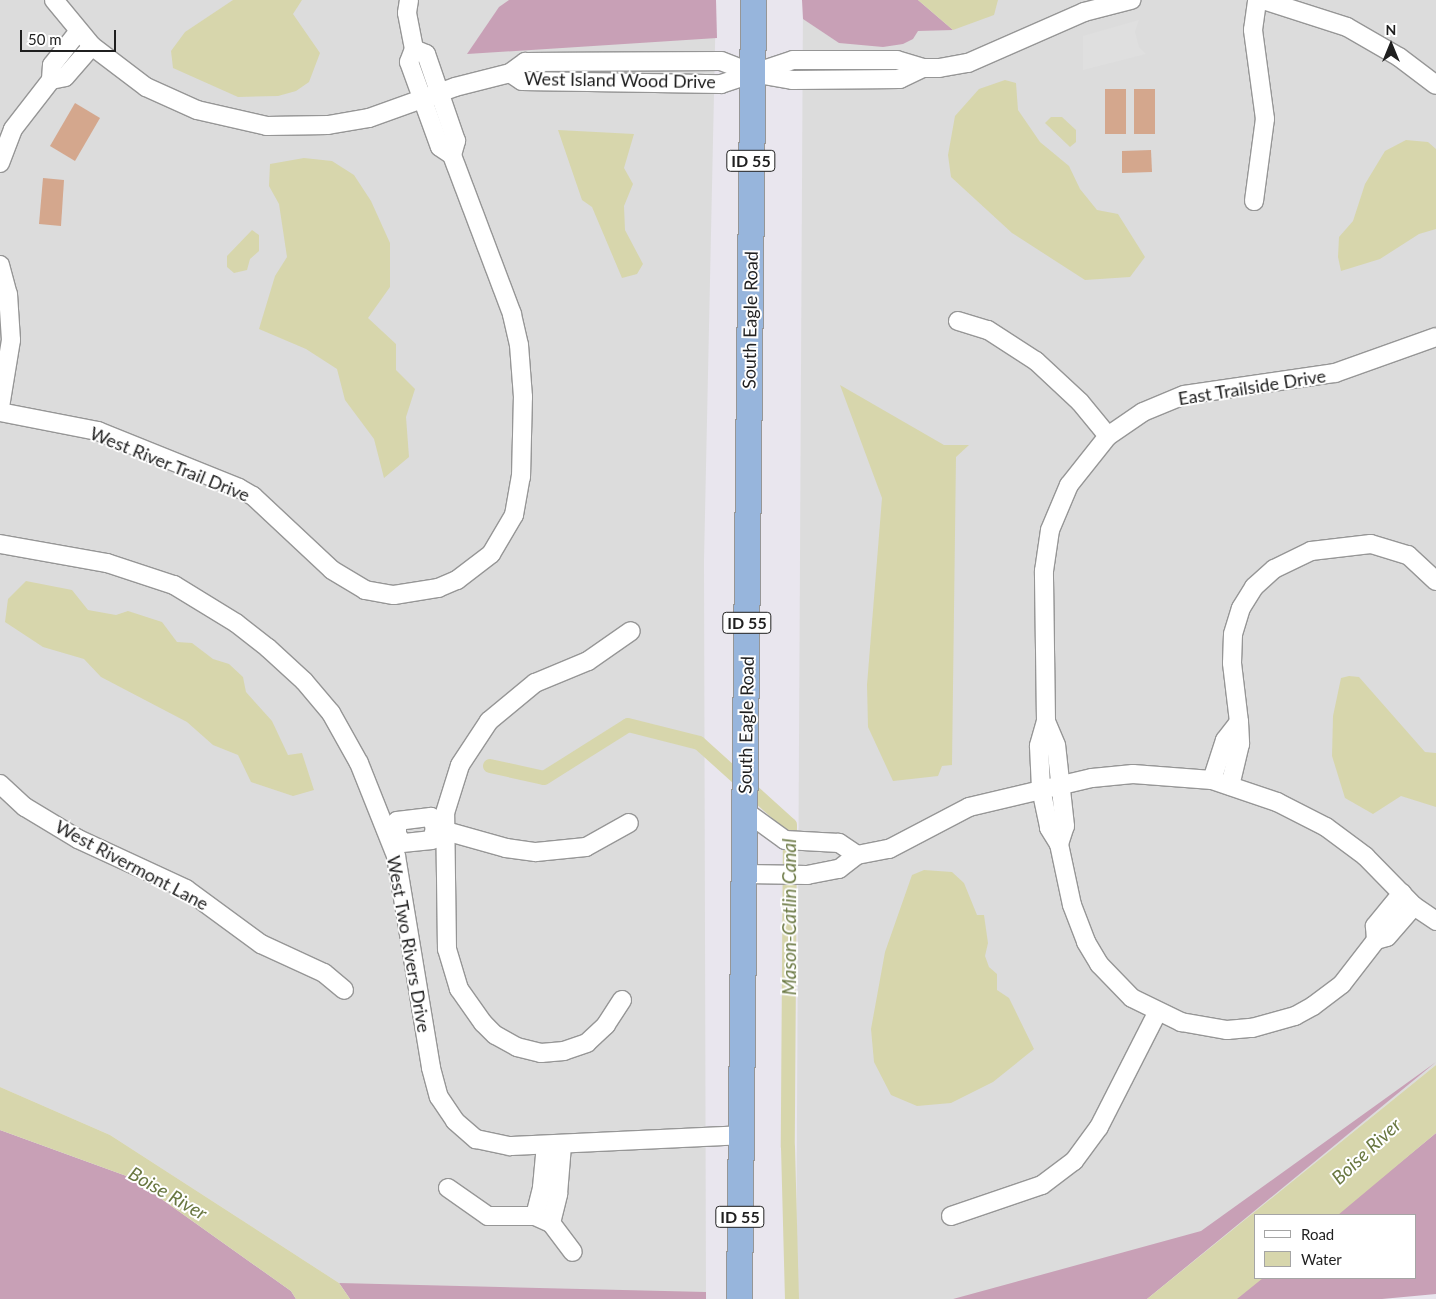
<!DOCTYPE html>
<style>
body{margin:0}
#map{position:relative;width:1436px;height:1299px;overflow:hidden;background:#e9e6ee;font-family:Lato,sans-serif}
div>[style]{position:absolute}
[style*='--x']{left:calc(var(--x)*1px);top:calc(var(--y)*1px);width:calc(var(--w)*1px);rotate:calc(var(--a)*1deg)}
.residential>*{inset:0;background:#dcdcdc}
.forest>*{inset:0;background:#c8a0b6}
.pitch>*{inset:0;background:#d4a78d}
.parking>*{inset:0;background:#dfdfdf}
.water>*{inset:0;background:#d7d6ac}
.canal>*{height:14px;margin:-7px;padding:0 7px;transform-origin:7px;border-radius:7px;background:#d7d6ac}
.roads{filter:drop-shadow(1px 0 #969696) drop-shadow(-1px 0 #969696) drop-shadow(0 1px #969696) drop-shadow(0 -1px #969696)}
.minor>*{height:18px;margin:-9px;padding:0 9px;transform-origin:9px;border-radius:9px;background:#fff}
.highway>*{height:25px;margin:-12.5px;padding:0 12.5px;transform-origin:12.5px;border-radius:12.5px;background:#97b5dc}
span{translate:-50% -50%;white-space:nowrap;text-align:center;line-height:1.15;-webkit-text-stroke:4px #fff;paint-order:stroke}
.shield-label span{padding:1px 4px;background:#fff;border:1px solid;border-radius:4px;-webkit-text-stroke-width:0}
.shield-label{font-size:16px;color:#1f1f1f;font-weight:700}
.street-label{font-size:18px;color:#1f1f1f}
.water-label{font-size:19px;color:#697741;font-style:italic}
.legend{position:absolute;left:1254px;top:1214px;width:162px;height:65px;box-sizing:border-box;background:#fff;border:1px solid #a5a5a5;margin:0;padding:6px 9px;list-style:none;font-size:15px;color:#1f1f1f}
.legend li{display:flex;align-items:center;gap:10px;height:25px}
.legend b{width:25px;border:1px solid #a5a5a5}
.north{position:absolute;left:1366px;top:20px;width:50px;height:50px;-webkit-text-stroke:4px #fff;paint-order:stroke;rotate:0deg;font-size:14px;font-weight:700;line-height:20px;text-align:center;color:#1f1f1f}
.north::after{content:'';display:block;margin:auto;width:18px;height:22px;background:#1f1f1f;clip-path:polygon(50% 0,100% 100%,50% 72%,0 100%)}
.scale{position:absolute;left:20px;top:30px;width:96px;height:22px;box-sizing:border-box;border:2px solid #1f1f1f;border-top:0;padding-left:6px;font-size:15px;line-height:18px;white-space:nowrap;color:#1f1f1f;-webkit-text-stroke:4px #fff;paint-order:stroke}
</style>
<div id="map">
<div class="residential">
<div style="clip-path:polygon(0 0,716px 0,704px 561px,706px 1299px,436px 1299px,339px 1283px,110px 1135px,0 1087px)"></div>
<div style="clip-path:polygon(803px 0,1436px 0,1436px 1065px,1147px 1299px,796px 1299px)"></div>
</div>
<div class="forest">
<div style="clip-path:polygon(509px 0,716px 0,717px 38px,467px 54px,499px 7px)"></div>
<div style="clip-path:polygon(802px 0,918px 0,953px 30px,918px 31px,913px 39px,903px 44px,883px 47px,839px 43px,803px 19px)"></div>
<div style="clip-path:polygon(1436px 1062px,1147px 1299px,953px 1299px,1201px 1231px)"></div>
<div style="clip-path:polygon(0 1130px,132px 1178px,291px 1291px,296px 1299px,0 1299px)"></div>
<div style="clip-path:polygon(1436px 1133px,1436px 1294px,1382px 1299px,1235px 1299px,1260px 1278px,1415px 1278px,1415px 1215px,1336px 1215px)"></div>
<div style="clip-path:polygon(339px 1283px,706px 1292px,706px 1299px,350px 1299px)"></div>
</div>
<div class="pitch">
<div style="clip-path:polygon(1105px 89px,1126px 89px,1126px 134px,1105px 134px)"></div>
<div style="clip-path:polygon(1134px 89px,1155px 89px,1155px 134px,1134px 134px)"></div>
<div style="clip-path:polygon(75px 103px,100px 118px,75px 161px,50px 146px)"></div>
<div style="clip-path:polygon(1151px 150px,1152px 172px,1122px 173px,1122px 151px)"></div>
<div style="clip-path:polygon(43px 178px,64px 180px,61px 226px,39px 224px)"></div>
</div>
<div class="parking">
<div style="clip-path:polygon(1139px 20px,1135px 32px,1139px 47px,1146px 54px,1083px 70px,1083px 36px)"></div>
</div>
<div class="water">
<div style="clip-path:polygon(233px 0,302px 0,293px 14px,320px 53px,309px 82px,296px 91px,278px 96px,238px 97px,173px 68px,171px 51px,185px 32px)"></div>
<div style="clip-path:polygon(918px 0,998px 0,994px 15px,953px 30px)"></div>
<div style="clip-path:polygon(1005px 80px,1016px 83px,1018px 110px,1040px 142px,1069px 166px,1080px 189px,1097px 210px,1118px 214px,1145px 257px,1130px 277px,1085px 280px,1012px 233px,951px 177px,948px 155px,955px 116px,979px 89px)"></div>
<div style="clip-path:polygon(1051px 117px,1062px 117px,1076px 130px,1076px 142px,1070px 147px,1045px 123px)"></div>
<div style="clip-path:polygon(558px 130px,634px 134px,624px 168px,633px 184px,624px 206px,625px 230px,643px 264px,637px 274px,622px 278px,592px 207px,582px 200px)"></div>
<div style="clip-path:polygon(1406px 140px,1428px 142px,1436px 149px,1436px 229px,1419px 234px,1380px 259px,1341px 271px,1338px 257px,1339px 237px,1353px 221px,1365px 184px,1385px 151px)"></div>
<div style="clip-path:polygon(304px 158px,332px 161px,354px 175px,371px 201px,390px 243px,390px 287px,368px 318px,396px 344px,396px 370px,415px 389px,406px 417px,409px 457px,384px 478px,374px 439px,345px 400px,337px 369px,306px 349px,259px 329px,275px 276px,287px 257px,279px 204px,269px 186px,270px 164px)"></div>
<div style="clip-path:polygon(252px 230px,259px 235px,259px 251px,250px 259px,247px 270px,234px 273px,227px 267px,227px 256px)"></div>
<div style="clip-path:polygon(840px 385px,944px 445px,969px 445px,956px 457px,952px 765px,942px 766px,938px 776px,893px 781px,868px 727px,867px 685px,882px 498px)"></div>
<div style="clip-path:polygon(26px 581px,72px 590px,88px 610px,116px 615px,128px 611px,162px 622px,177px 642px,192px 643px,213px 659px,229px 664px,243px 677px,246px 692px,272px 721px,288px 755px,302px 753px,314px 790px,293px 796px,251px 782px,238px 755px,213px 745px,187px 722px,101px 677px,84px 659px,43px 647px,5px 622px,8px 599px)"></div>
<div style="clip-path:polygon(1349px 676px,1359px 677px,1425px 752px,1436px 753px,1436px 807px,1401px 796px,1373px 814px,1345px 798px,1332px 756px,1333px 716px,1341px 678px)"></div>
<div style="clip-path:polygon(924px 870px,952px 872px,964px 883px,977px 915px,984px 915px,988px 943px,985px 956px,989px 967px,997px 974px,997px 990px,1009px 998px,1034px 1049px,993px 1082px,951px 1103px,917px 1106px,891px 1095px,874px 1062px,871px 1029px,885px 952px,912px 875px)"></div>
<div style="clip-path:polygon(1436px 1065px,1436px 1133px,1338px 1215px,1255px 1215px,1255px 1278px,1263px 1278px,1237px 1299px,1147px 1299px)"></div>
<div style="clip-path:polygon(0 1087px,110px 1135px,339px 1283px,350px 1299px,296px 1299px,291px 1291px,132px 1178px,0 1130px)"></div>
</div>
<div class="canal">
<div style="--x:490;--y:766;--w:55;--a:12.5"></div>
<div style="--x:544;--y:778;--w:99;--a:-32.2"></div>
<div style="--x:628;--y:725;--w:73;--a:14.2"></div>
<div style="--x:699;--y:743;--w:122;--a:42"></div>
<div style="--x:790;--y:825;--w:322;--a:90.4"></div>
<div style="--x:788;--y:1147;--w:152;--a:88.5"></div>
</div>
<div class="roads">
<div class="minor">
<div style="--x:54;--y:0;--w:60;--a:50.4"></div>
<div style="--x:92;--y:46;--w:68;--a:37.2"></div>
<div style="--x:146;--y:87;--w:56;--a:24.3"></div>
<div style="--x:197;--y:110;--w:72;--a:12.9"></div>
<div style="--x:267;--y:126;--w:61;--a:-0.9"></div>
<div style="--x:328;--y:125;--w:42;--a:-9.7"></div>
<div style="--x:369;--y:118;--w:91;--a:-19.8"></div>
<div style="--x:455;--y:87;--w:57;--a:-14.3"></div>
<div style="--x:510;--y:73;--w:19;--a:-36"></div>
<div style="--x:525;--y:62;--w:196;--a:-0.3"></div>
<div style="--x:721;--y:61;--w:33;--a:21"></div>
<div style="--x:752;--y:73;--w:42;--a:9.7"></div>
<div style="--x:793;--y:80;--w:107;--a:-0.5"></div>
<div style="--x:900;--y:79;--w:25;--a:-26"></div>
<div style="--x:409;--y:0;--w:13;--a:99"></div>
<div style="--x:407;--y:13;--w:37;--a:79"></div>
<div style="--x:414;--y:49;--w:14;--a:111"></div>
<div style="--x:409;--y:62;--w:90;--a:70"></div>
<div style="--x:440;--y:147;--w:14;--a:34"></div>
<div style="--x:452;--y:155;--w:15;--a:-74"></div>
<div style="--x:456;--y:141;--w:92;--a:-109"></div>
<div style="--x:426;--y:54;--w:13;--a:-157"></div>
<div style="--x:1263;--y:0;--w:88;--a:17.8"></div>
<div style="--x:1347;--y:27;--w:60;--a:30"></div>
<div style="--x:1399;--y:57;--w:46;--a:37.1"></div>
<div style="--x:78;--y:32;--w:42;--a:128.2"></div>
<div style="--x:52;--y:65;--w:15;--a:94"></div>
<div style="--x:51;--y:80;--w:14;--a:-12"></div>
<div style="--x:65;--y:77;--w:41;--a:-48.9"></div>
<div style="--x:510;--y:73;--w:14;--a:34"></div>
<div style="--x:522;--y:81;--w:199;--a:0.9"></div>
<div style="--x:721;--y:84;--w:76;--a:-18.4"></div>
<div style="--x:793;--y:60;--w:104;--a:0"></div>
<div style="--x:897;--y:60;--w:27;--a:17"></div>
<div style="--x:923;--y:68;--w:16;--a:0"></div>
<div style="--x:939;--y:68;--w:29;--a:-10"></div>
<div style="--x:968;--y:63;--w:127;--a:-23.7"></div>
<div style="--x:1084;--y:12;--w:49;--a:-14.3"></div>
<div style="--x:0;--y:163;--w:36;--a:-69"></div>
<div style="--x:13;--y:129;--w:62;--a:-52.2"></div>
<div style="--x:1254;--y:201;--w:83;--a:-82.4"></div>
<div style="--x:1265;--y:119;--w:90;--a:-97.7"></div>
<div style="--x:1253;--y:30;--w:30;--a:-82"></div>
<div style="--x:0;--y:265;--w:30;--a:75"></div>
<div style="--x:8;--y:294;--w:46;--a:86.3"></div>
<div style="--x:11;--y:340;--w:68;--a:99.3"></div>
<div style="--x:958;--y:321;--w:31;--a:17"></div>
<div style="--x:988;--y:330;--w:57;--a:32.9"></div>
<div style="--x:1036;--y:361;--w:60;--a:43"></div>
<div style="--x:1080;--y:402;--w:44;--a:50.5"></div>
<div style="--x:0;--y:412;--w:100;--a:11"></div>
<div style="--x:98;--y:431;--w:152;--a:22"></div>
<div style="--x:239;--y:488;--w:16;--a:30"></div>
<div style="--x:253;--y:496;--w:108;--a:43.1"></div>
<div style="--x:332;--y:570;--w:39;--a:31"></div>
<div style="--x:365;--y:590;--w:29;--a:10"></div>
<div style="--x:394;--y:595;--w:45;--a:-9"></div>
<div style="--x:438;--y:588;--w:21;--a:-23"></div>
<div style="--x:457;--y:580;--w:43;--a:-37.4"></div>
<div style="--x:491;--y:554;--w:45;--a:-59.5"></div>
<div style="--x:514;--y:515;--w:39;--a:-80"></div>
<div style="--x:521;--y:477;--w:80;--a:-88.6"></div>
<div style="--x:523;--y:397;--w:52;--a:-94.4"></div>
<div style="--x:519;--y:345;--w:32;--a:-103"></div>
<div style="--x:512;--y:314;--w:170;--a:-110.7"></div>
<div style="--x:0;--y:544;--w:109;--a:10.1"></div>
<div style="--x:107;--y:563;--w:71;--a:18.2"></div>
<div style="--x:174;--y:585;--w:73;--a:31.5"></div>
<div style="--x:236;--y:623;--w:41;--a:38"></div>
<div style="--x:268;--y:648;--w:49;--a:42.5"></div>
<div style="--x:304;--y:681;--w:42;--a:49.8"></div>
<div style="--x:331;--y:713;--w:57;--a:60.8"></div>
<div style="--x:359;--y:763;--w:100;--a:68.3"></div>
<div style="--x:396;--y:856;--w:215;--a:80.6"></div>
<div style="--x:431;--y:1068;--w:30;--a:75"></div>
<div style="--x:439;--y:1097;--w:29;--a:56"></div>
<div style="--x:455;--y:1121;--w:28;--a:41"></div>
<div style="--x:476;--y:1139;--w:35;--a:12"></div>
<div style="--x:510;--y:1146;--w:232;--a:-2.7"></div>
<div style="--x:1046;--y:721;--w:150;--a:-90.8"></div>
<div style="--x:1044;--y:571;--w:41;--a:-81.7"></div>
<div style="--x:1050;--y:530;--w:49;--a:-67.1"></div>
<div style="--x:1069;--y:485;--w:63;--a:-51.5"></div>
<div style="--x:1108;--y:436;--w:42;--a:-34.4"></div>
<div style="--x:1143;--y:412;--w:44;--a:-22.5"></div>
<div style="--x:1184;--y:395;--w:153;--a:-8.3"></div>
<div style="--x:1335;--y:373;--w:107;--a:-19.6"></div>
<div style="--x:1239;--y:722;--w:59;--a:-96.8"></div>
<div style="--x:1232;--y:663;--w:29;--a:-88"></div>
<div style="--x:1233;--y:634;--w:27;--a:-73"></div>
<div style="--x:1241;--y:608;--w:25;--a:-58"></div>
<div style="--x:1254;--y:587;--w:27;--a:-42"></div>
<div style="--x:1274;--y:569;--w:41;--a:-25.9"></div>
<div style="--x:1311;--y:551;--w:60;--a:-6.7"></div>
<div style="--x:1371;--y:544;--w:39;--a:17"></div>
<div style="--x:1408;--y:555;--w:38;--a:43"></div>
<div style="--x:1212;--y:780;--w:42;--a:-72"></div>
<div style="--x:1225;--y:740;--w:23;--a:-52"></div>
<div style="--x:1239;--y:722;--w:22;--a:87"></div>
<div style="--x:1240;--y:744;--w:43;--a:103.4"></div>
<div style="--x:0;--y:784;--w:34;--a:43"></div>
<div style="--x:25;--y:807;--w:62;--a:31.1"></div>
<div style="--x:78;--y:839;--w:119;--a:24.8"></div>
<div style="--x:186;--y:889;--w:93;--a:36.3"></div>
<div style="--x:261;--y:944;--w:69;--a:24.7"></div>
<div style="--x:324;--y:973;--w:26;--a:40"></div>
<div style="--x:431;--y:817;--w:12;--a:70"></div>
<div style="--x:435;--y:828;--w:12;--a:104"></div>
<div style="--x:432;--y:840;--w:30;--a:174"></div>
<div style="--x:402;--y:843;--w:10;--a:-119"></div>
<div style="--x:397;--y:834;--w:13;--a:-90"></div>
<div style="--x:397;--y:821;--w:34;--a:-7"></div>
<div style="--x:435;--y:828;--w:74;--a:15.7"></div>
<div style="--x:506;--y:848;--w:30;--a:8"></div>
<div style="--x:536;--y:852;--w:50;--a:-5.7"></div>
<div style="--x:586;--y:847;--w:49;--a:-29.2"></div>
<div style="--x:1059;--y:844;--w:19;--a:-72"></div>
<div style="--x:1065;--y:826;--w:81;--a:-96.3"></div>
<div style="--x:1056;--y:745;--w:26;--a:-113"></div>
<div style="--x:1046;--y:721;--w:26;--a:106"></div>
<div style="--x:1039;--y:746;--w:43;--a:87.3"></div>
<div style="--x:1041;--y:789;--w:40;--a:78"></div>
<div style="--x:1049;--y:828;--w:19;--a:58"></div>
<div style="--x:1059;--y:844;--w:62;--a:78"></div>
<div style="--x:1072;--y:905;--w:40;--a:69"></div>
<div style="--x:1086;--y:942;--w:26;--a:59"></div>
<div style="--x:1099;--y:964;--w:47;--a:45.9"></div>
<div style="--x:1132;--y:998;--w:55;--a:26.1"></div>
<div style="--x:1181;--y:1022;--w:47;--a:9.9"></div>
<div style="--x:1227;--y:1030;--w:25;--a:-5"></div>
<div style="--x:1252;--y:1028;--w:45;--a:-15.6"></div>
<div style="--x:1295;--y:1016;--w:21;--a:-29"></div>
<div style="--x:1313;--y:1006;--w:36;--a:-37"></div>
<div style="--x:1342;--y:984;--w:56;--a:-52.3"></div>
<div style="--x:857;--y:855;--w:33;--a:-11"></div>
<div style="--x:889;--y:849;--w:90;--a:-27.7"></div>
<div style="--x:969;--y:807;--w:126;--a:-13.3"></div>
<div style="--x:1092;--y:778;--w:41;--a:-5.6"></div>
<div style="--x:1133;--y:774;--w:79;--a:4.3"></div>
<div style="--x:1212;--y:780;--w:69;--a:18.7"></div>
<div style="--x:1277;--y:802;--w:55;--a:27"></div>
<div style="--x:1326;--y:827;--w:49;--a:36.6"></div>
<div style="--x:1365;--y:856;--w:70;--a:45.6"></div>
<div style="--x:1414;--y:906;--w:27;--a:34"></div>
<div style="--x:745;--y:874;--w:62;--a:0.9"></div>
<div style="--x:807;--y:875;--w:33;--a:-11"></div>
<div style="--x:839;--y:869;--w:23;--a:-38"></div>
<div style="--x:857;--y:855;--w:22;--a:-146"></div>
<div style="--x:839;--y:843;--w:54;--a:-176.8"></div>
<div style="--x:785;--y:840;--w:49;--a:-144.1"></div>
<div style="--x:1402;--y:893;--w:43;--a:129.3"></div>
<div style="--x:1375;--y:926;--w:14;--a:86"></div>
<div style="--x:1376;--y:940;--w:11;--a:-15"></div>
<div style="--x:1387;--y:937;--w:41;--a:-48.9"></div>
<div style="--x:622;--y:1000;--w:30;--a:123"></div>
<div style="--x:606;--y:1025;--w:26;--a:137"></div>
<div style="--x:587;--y:1043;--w:24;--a:161"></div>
<div style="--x:564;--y:1051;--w:23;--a:175"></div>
<div style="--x:541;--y:1053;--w:25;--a:-166"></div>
<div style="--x:517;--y:1047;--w:25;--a:-151"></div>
<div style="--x:495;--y:1035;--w:17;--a:-135"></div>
<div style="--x:483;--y:1023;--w:42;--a:-125.2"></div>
<div style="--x:459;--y:989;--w:42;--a:-106.7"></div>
<div style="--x:447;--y:949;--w:136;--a:-90.8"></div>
<div style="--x:445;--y:813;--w:50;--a:-72.6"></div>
<div style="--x:460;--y:765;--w:53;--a:-56.6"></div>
<div style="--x:489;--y:721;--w:60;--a:-39.6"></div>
<div style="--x:535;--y:683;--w:57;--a:-22.5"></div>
<div style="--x:588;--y:661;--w:52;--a:-34.9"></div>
<div style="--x:448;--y:1188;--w:49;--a:35"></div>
<div style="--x:488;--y:1216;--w:47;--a:0"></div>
<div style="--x:535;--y:1216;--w:17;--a:24"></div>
<div style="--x:551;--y:1223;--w:36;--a:53"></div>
<div style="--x:535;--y:1216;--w:30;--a:-76"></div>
<div style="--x:542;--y:1187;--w:42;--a:-84.6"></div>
<div style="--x:951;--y:1216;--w:96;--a:-18.8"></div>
<div style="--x:1042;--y:1185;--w:40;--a:-37"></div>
<div style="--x:1074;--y:1161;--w:42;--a:-53.7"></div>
<div style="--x:1099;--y:1127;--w:128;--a:-63"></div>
<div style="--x:551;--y:1223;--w:30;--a:-76"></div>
<div style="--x:558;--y:1194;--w:49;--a:-85.3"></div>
</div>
<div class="highway">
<div style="--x:739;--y:1299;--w:1299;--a:-89.38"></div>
</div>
</div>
<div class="shield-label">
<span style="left:751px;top:161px">ID 55</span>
<span style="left:747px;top:623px">ID 55</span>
<span style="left:740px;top:1217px">ID 55</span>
</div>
<div class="street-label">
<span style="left:620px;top:80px;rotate:1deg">West Island Wood Drive</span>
<span style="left:750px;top:320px;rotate:-89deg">South Eagle Road</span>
<span style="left:1252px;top:387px;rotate:-9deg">East Trailside Drive</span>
<span style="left:170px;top:464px;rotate:22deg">West River Trail Drive</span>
<span style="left:746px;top:725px;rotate:-89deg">South Eagle Road</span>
<span style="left:132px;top:865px;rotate:28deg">West Rivermont Lane</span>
<span style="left:409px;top:944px;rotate:80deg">West Two Rivers Drive</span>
</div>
<div class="water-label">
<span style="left:789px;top:917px;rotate:-90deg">Mason-Catlin Canal</span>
<span style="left:1366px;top:1151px;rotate:-43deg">Boise River</span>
<span style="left:168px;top:1193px;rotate:30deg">Boise River</span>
</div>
<ul class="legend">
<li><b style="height:6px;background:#fff"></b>Road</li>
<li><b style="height:14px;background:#d7d6ac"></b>Water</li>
</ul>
<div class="north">N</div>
<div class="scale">50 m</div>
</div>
